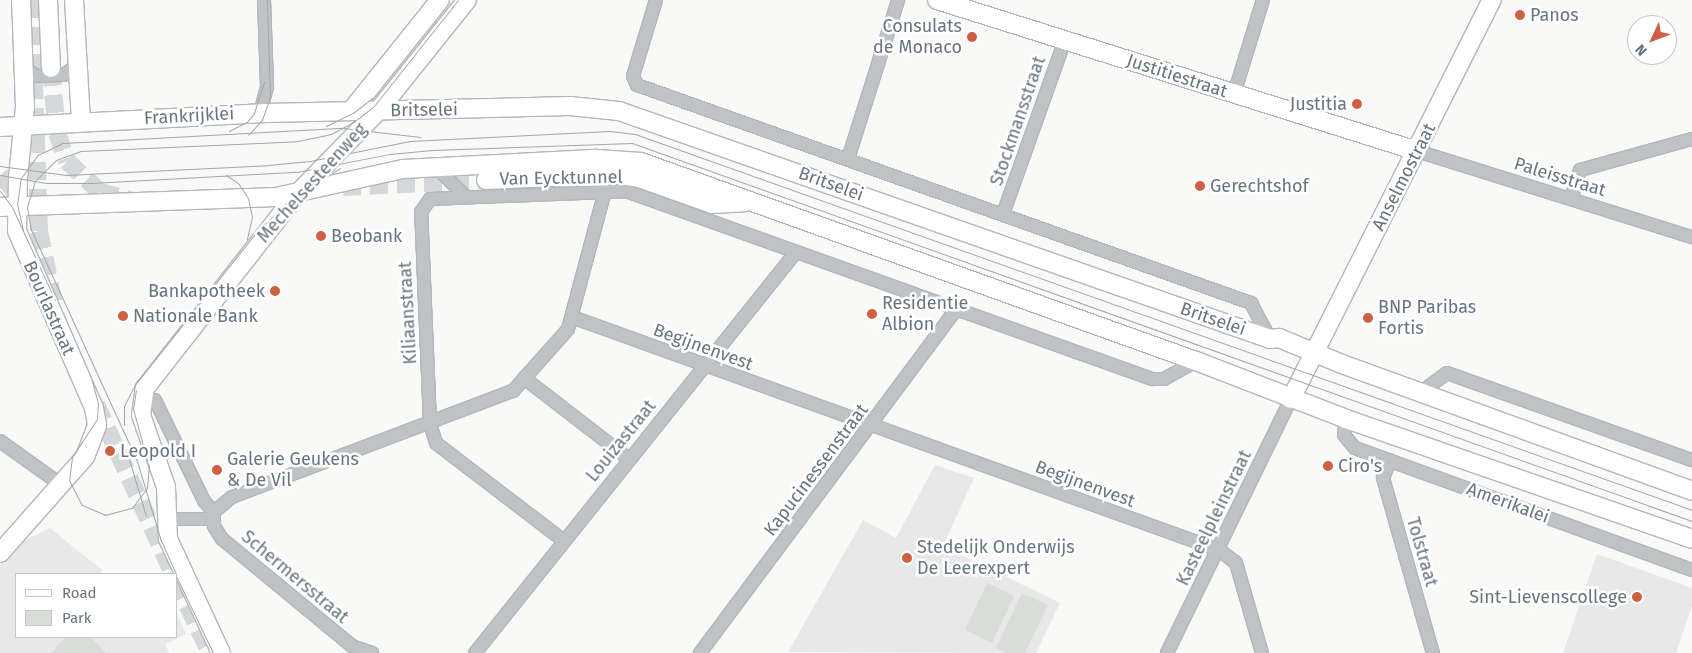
<!DOCTYPE html>
<style>
body{margin:0}
#map{position:relative;width:1692px;height:653px;overflow:hidden;background:#f9f9f7;font-family:"Fira Sans",sans-serif}
div>[style]{position:absolute}
[style*='--x']{left:calc(var(--x)*1px);top:calc(var(--y)*1px);width:calc(var(--w)*1px);rotate:calc(var(--a)*1deg)}
.built>*{inset:0;background:#e7e8e7}
.green>*{inset:0;background:#d9ddd7}
.secondary-tunnel>*{height:18px;margin-top:-9px;transform-origin:0;background:repeating-linear-gradient(90deg,#d4d8d9 0 18px,transparent 0 27px)}
.roads{filter:drop-shadow(1px 0 #b1b7bb) drop-shadow(-1px 0 #b1b7bb) drop-shadow(0 1px #b1b7bb) drop-shadow(0 -1px #b1b7bb)}
.street>*{height:12px;margin:-6px;padding:0 6px;transform-origin:6px;border-radius:6px;background:#bfc3c6}
.secondary>*{height:18px;margin:-9px;padding:0 9px;transform-origin:9px;border-radius:9px;background:#fff}
.tram>*{height:1px;margin:-0.5px;padding:0 0.5px;transform-origin:0.5px;border-radius:0.5px;background:#a1a7ac}
.dots>*{width:14px;height:14px;translate:-50% -50%;box-sizing:border-box;border:2px solid #fff;border-radius:50%}
span{translate:-50% -50%;white-space:nowrap;text-align:center;line-height:1.15;-webkit-text-stroke:5px #fff;paint-order:stroke}
.poi-label{font-size:18px;color:#67757e}
.left{translate:0 -50%;text-align:left}
.right{translate:-100% -50%;text-align:right}
.street-label{font-size:18px;color:#67757e}
.legend{position:absolute;left:15px;top:573px;width:162px;height:65px;box-sizing:border-box;background:#fff;border:1px solid #c2c8cb;margin:0;padding:6px 9px;list-style:none;font-size:15px;color:#67757e}
.legend li{display:flex;align-items:center;gap:10px;height:25px}
.legend b{width:25px;border:1px solid #c2c8cb}
.north{position:absolute;left:1627px;top:15px;width:50px;height:50px;box-sizing:border-box;background:#fff;border:1px solid #c2c8cb;border-radius:50%;rotate:227deg;font-size:14px;font-weight:700;line-height:20px;text-align:center;color:#67757e}
.north::after{content:'';display:block;margin:auto;width:18px;height:22px;background:#ce5f42;clip-path:polygon(50% 0,100% 100%,50% 72%,0 100%)}
</style>
<div id="map">
<div class="built">
<div style="clip-path:polygon(935px 465px,974px 478px,943px 546px,1060px 603px,1036px 653px,788px 652px,863px 520px,896px 538px)"></div>
<div style="clip-path:polygon(50px 528px,102px 570px,100px 574px,16px 574px,16px 637px,176px 637px,176px 612px,186px 634px,165px 644px,169px 653px,0 653px,0 566px,19px 543px)"></div>
<div style="clip-path:polygon(1597px 554px,1692px 588px,1692px 606px,1676px 653px,1563px 653px)"></div>
</div>
<div class="green">
<div style="clip-path:polygon(987px 583px,1014px 596px,992px 643px,965px 630px)"></div>
<div style="clip-path:polygon(1022px 593px,1048px 605px,1025px 653px,1006px 653px,996px 648px)"></div>
<div style="clip-path:polygon(66px 637px,91px 637px,106px 653px,51px 653px)"></div>
</div>
<div class="secondary-tunnel">
<div style="--x:31;--y:0;--w:231;--a:88"></div>
<div style="--x:39;--y:231;--w:75;--a:78.4"></div>
<div style="--x:51;--y:68;--w:65;--a:84.7"></div>
<div style="--x:57;--y:133;--w:30;--a:70"></div>
<div style="--x:67;--y:161;--w:45;--a:43.2"></div>
<div style="--x:100;--y:192;--w:31;--a:15"></div>
<div style="--x:343;--y:187;--w:143;--a:-2.8"></div>
<div style="--x:0;--y:188;--w:34;--a:-43"></div>
<div style="--x:96;--y:404;--w:187;--a:65.6"></div>
<div style="--x:176;--y:581;--w:80;--a:64.7"></div>
</div>
<div class="roads">
<div class="street">
<div style="--x:656;--y:0;--w:79;--a:106.8"></div>
<div style="--x:633;--y:76;--w:10;--a:66"></div>
<div style="--x:637;--y:85;--w:652;--a:19.55"></div>
<div style="--x:1251;--y:303;--w:41;--a:62.2"></div>
<div style="--x:24;--y:68;--w:15;--a:32"></div>
<div style="--x:37;--y:76;--w:26;--a:-2"></div>
<div style="--x:63;--y:75;--w:17;--a:-33"></div>
<div style="--x:1234;--y:94;--w:98;--a:-72.9"></div>
<div style="--x:260;--y:113;--w:28;--a:-75"></div>
<div style="--x:267;--y:86;--w:86;--a:-92"></div>
<div style="--x:1417;--y:151;--w:288;--a:17.4"></div>
<div style="--x:848;--y:159;--w:167;--a:-72.5"></div>
<div style="--x:437;--y:168;--w:41;--a:45"></div>
<div style="--x:1571;--y:199;--w:30;--a:-73"></div>
<div style="--x:1580;--y:170;--w:116;--a:-15.5"></div>
<div style="--x:1003;--y:214;--w:185;--a:-70.4"></div>
<div style="--x:572;--y:317;--w:688;--a:19.81"></div>
<div style="--x:1219;--y:550;--w:21;--a:37"></div>
<div style="--x:1236;--y:563;--w:94;--a:73.9"></div>
<div style="--x:524;--y:378;--w:133;--a:37.6"></div>
<div style="--x:1421;--y:392;--w:32;--a:-36"></div>
<div style="--x:1447;--y:373;--w:260;--a:19.6"></div>
<div style="--x:155;--y:400;--w:112;--a:64.1"></div>
<div style="--x:204;--y:501;--w:15;--a:48"></div>
<div style="--x:1346;--y:419;--w:16;--a:97"></div>
<div style="--x:1344;--y:435;--w:17;--a:50"></div>
<div style="--x:1355;--y:448;--w:358;--a:19.9"></div>
<div style="--x:0;--y:441;--w:74;--a:35.6"></div>
<div style="--x:1390;--y:460;--w:19;--a:111"></div>
<div style="--x:1383;--y:478;--w:182;--a:74.1"></div>
<div style="--x:165;--y:519;--w:47;--a:0"></div>
<div style="--x:564;--y:541;--w:161;--a:-142.6"></div>
<div style="--x:436;--y:443;--w:21;--a:-107"></div>
<div style="--x:430;--y:423;--w:211;--a:-92.4"></div>
<div style="--x:421;--y:212;--w:16;--a:-55"></div>
<div style="--x:430;--y:199;--w:196;--a:-2.3"></div>
<div style="--x:626;--y:191;--w:559;--a:19.67"></div>
<div style="--x:1152;--y:379;--w:12;--a:0"></div>
<div style="--x:1164;--y:379;--w:37;--a:-29"></div>
<div style="--x:372;--y:653;--w:21;--a:-161"></div>
<div style="--x:352;--y:646;--w:168;--a:-140.5"></div>
<div style="--x:222;--y:539;--w:15;--a:-122"></div>
<div style="--x:214;--y:526;--w:14;--a:-90"></div>
<div style="--x:214;--y:512;--w:23;--a:-40"></div>
<div style="--x:232;--y:497;--w:300;--a:-20.7"></div>
<div style="--x:513;--y:391;--w:83;--a:-48.4"></div>
<div style="--x:568;--y:329;--w:143;--a:-75"></div>
<div style="--x:475;--y:653;--w:514;--a:-51.32"></div>
<div style="--x:700;--y:653;--w:432;--a:-53.3"></div>
<div style="--x:1167;--y:653;--w:283;--a:-64"></div>
</div>
<div class="secondary">
<div style="--x:48;--y:0;--w:68;--a:87.5"></div>
<div style="--x:74;--y:0;--w:121;--a:86.7"></div>
<div style="--x:937;--y:0;--w:503;--a:17.46"></div>
<div style="--x:351;--y:111;--w:142;--a:-51.3"></div>
<div style="--x:0;--y:127;--w:266;--a:-3"></div>
<div style="--x:266;--y:113;--w:304;--a:-1.3"></div>
<div style="--x:570;--y:106;--w:49;--a:5.8"></div>
<div style="--x:619;--y:111;--w:690;--a:19.3"></div>
<div style="--x:1270;--y:339;--w:9;--a:-6"></div>
<div style="--x:1279;--y:338;--w:68;--a:22.4"></div>
<div style="--x:1342;--y:364;--w:372;--a:19.9"></div>
<div style="--x:486;--y:180;--w:129;--a:-2.7"></div>
<div style="--x:615;--y:174;--w:24;--a:9"></div>
<div style="--x:639;--y:178;--w:77;--a:19.6"></div>
<div style="--x:712;--y:204;--w:33;--a:-3"></div>
<div style="--x:0;--y:207;--w:276;--a:-2.1"></div>
<div style="--x:276;--y:197;--w:130;--a:-12.4"></div>
<div style="--x:403;--y:169;--w:194;--a:-3"></div>
<div style="--x:597;--y:159;--w:44;--a:3.9"></div>
<div style="--x:641;--y:162;--w:590;--a:19.73"></div>
<div style="--x:1196;--y:361;--w:161;--a:21.1"></div>
<div style="--x:1346;--y:419;--w:366;--a:19.1"></div>
<div style="--x:1291;--y:399;--w:447;--a:-63.3"></div>
<div style="--x:0;--y:553;--w:128;--a:-48.5"></div>
<div style="--x:85;--y:457;--w:34;--a:-69"></div>
<div style="--x:97;--y:425;--w:17;--a:-100"></div>
<div style="--x:94;--y:408;--w:193;--a:-113.5"></div>
<div style="--x:17;--y:231;--w:53;--a:-88.9"></div>
<div style="--x:18;--y:178;--w:71;--a:-84.4"></div>
<div style="--x:25;--y:107;--w:107;--a:-92.1"></div>
<div style="--x:221;--y:653;--w:126;--a:-114.9"></div>
<div style="--x:168;--y:539;--w:52;--a:-92.2"></div>
<div style="--x:166;--y:487;--w:76;--a:-109.1"></div>
<div style="--x:141;--y:415;--w:27;--a:-82"></div>
<div style="--x:145;--y:388;--w:246;--a:-51.9"></div>
<div style="--x:297;--y:194;--w:116;--a:-45.7"></div>
<div style="--x:378;--y:111;--w:142;--a:-51.3"></div>
</div>
</div>
<div class="tram">
<div style="--x:326;--y:126;--w:30;--a:-26"></div>
<div style="--x:353;--y:113;--w:24;--a:-38"></div>
<div style="--x:229;--y:131;--w:20;--a:-27"></div>
<div style="--x:247;--y:122;--w:11;--a:-52"></div>
<div style="--x:254;--y:113;--w:33;--a:-72"></div>
<div style="--x:248;--y:135;--w:21;--a:-47"></div>
<div style="--x:262;--y:120;--w:24;--a:-71"></div>
<div style="--x:270;--y:97;--w:97;--a:-91.8"></div>
<div style="--x:0;--y:166;--w:67;--a:7.8"></div>
<div style="--x:66;--y:175;--w:202;--a:-2.8"></div>
<div style="--x:268;--y:165;--w:42;--a:-5.4"></div>
<div style="--x:310;--y:161;--w:102;--a:-11.3"></div>
<div style="--x:410;--y:141;--w:200;--a:-2.9"></div>
<div style="--x:610;--y:131;--w:25;--a:7"></div>
<div style="--x:635;--y:134;--w:1122;--a:19.58"></div>
<div style="--x:0;--y:175;--w:47;--a:9.9"></div>
<div style="--x:46;--y:183;--w:45;--a:0"></div>
<div style="--x:91;--y:183;--w:206;--a:-3.1"></div>
<div style="--x:297;--y:172;--w:95;--a:-11"></div>
<div style="--x:390;--y:154;--w:42;--a:-5.4"></div>
<div style="--x:432;--y:150;--w:200;--a:-2"></div>
<div style="--x:632;--y:143;--w:1125;--a:19.63"></div>
<div style="--x:226;--y:175;--w:14;--a:34"></div>
<div style="--x:238;--y:183;--w:18;--a:56"></div>
<div style="--x:248;--y:198;--w:19;--a:78"></div>
<div style="--x:252;--y:217;--w:23;--a:103"></div>
<div style="--x:0;--y:191;--w:20;--a:53"></div>
<div style="--x:12;--y:207;--w:102;--a:65.2"></div>
<div style="--x:23;--y:230;--w:26;--a:-103"></div>
<div style="--x:17;--y:205;--w:27;--a:-82"></div>
<div style="--x:21;--y:178;--w:29;--a:-54"></div>
<div style="--x:38;--y:155;--w:28;--a:-26"></div>
<div style="--x:63;--y:143;--w:280;--a:-3.1"></div>
<div style="--x:343;--y:128;--w:78;--a:6.7"></div>
<div style="--x:92;--y:381;--w:24;--a:75"></div>
<div style="--x:98;--y:404;--w:15;--a:94"></div>
<div style="--x:97;--y:419;--w:45;--a:123.3"></div>
<div style="--x:72;--y:457;--w:23;--a:97"></div>
<div style="--x:69;--y:480;--w:28;--a:63"></div>
<div style="--x:82;--y:505;--w:25;--a:23"></div>
<div style="--x:105;--y:515;--w:28;--a:-15"></div>
<div style="--x:132;--y:508;--w:25;--a:-53"></div>
<div style="--x:147;--y:488;--w:21;--a:-85"></div>
<div style="--x:149;--y:467;--w:60;--a:-105.4"></div>
<div style="--x:133;--y:409;--w:19;--a:-81"></div>
<div style="--x:124;--y:425;--w:19;--a:-90"></div>
<div style="--x:124;--y:406;--w:22;--a:-63"></div>
<div style="--x:134;--y:386;--w:194;--a:-51.5"></div>
<div style="--x:255;--y:234;--w:52;--a:-45"></div>
<div style="--x:292;--y:197;--w:56;--a:-31.1"></div>
<div style="--x:129;--y:459;--w:59;--a:73.4"></div>
<div style="--x:176;--y:574;--w:36;--a:-114"></div>
<div style="--x:161;--y:541;--w:84;--a:-106.7"></div>
<div style="--x:137;--y:461;--w:254;--a:-114.6"></div>
<div style="--x:31;--y:230;--w:23;--a:-100"></div>
<div style="--x:27;--y:207;--w:27;--a:-73"></div>
<div style="--x:35;--y:181;--w:30;--a:-45"></div>
<div style="--x:56;--y:160;--w:27;--a:-20"></div>
<div style="--x:81;--y:151;--w:217;--a:-2.6"></div>
<div style="--x:298;--y:141;--w:34;--a:-12"></div>
<div style="--x:331;--y:134;--w:27;--a:-28"></div>
<div style="--x:355;--y:121;--w:24;--a:-38"></div>
<div style="--x:374;--y:106;--w:135;--a:-51.6"></div>
<div style="--x:176;--y:576;--w:85;--a:64.3"></div>
</div>
<div class="dots">
<div style="left:1520px;top:15px;background:#ce5f42"></div>
<div style="left:972px;top:37px;background:#ce5f42"></div>
<div style="left:1357px;top:104px;background:#ce5f42"></div>
<div style="left:1200px;top:186px;background:#ce5f42"></div>
<div style="left:321px;top:236px;background:#ce5f42"></div>
<div style="left:275px;top:291px;background:#ce5f42"></div>
<div style="left:872px;top:314px;background:#ce5f42"></div>
<div style="left:123px;top:316px;background:#ce5f42"></div>
<div style="left:1368px;top:318px;background:#ce5f42"></div>
<div style="left:110px;top:451px;background:#ce5f42"></div>
<div style="left:1328px;top:466px;background:#ce5f42"></div>
<div style="left:217px;top:470px;background:#ce5f42"></div>
<div style="left:907px;top:558px;background:#ce5f42"></div>
<div style="left:1637px;top:597px;background:#ce5f42"></div>
</div>
<div class="poi-label">
<span class="left" style="left:1530px;top:15px">Panos</span>
<span class="right" style="left:962px;top:37px">Consulats<br>de Monaco</span>
<span class="right" style="left:1347px;top:104px">Justitia</span>
<span class="left" style="left:1210px;top:186px">Gerechtshof</span>
<span class="left" style="left:331px;top:236px">Beobank</span>
<span class="right" style="left:265px;top:291px">Bankapotheek</span>
<span class="left" style="left:882px;top:314px">Residentie<br>Albion</span>
<span class="left" style="left:1378px;top:318px">BNP Paribas<br>Fortis</span>
<span class="left" style="left:133px;top:316px">Nationale Bank</span>
<span class="left" style="left:120px;top:451px">Leopold I</span>
<span class="left" style="left:227px;top:470px">Galerie Geukens<br>&amp; De Vil</span>
<span class="left" style="left:1338px;top:466px">Ciro's</span>
<span class="left" style="left:917px;top:558px">Stedelijk Onderwijs<br>De Leerexpert</span>
<span class="right" style="left:1627px;top:597px">Sint-Lievenscollege</span>
</div>
<div class="street-label">
<span style="left:1177px;top:76px;rotate:18deg">Justitiestraat</span>
<span style="left:424px;top:110px;rotate:-1deg">Britselei</span>
<span style="left:189px;top:116px;rotate:-3deg">Frankrijklei</span>
<span style="left:1018px;top:121px;rotate:-71deg">Stockmansstraat</span>
<span style="left:1404px;top:177px;rotate:-63deg">Anselmostraat</span>
<span style="left:1560px;top:177px;rotate:17deg">Paleisstraat</span>
<span style="left:561px;top:178px;rotate:-1deg">Van Eycktunnel</span>
<span style="left:312px;top:183px;rotate:-48deg">Mechelsesteenweg</span>
<span style="left:831px;top:184px;rotate:20deg">Britselei</span>
<span style="left:49px;top:308px;rotate:66deg">Bourlastraat</span>
<span style="left:408px;top:313px;rotate:-93deg">Kiliaanstraat</span>
<span style="left:1213px;top:319px;rotate:19deg">Britselei</span>
<span style="left:703px;top:347px;rotate:20deg">Begijnenvest</span>
<span style="left:621px;top:441px;rotate:-51deg">Louizastraat</span>
<span style="left:816px;top:470px;rotate:-53deg">Kapucinessenstraat</span>
<span style="left:1085px;top:484px;rotate:20deg">Begijnenvest</span>
<span style="left:1508px;top:503px;rotate:20deg">Amerikalei</span>
<span style="left:1214px;top:518px;rotate:-64deg">Kasteelpleinstraat</span>
<span style="left:1422px;top:552px;rotate:74deg">Tolstraat</span>
<span style="left:295px;top:577px;rotate:40deg">Schermersstraat</span>
</div>
<ul class="legend">
<li><b style="height:6px;background:#fff"></b>Road</li>
<li><b style="height:14px;background:#d9ddd7"></b>Park</li>
</ul>
<div class="north">N</div>
</div>
